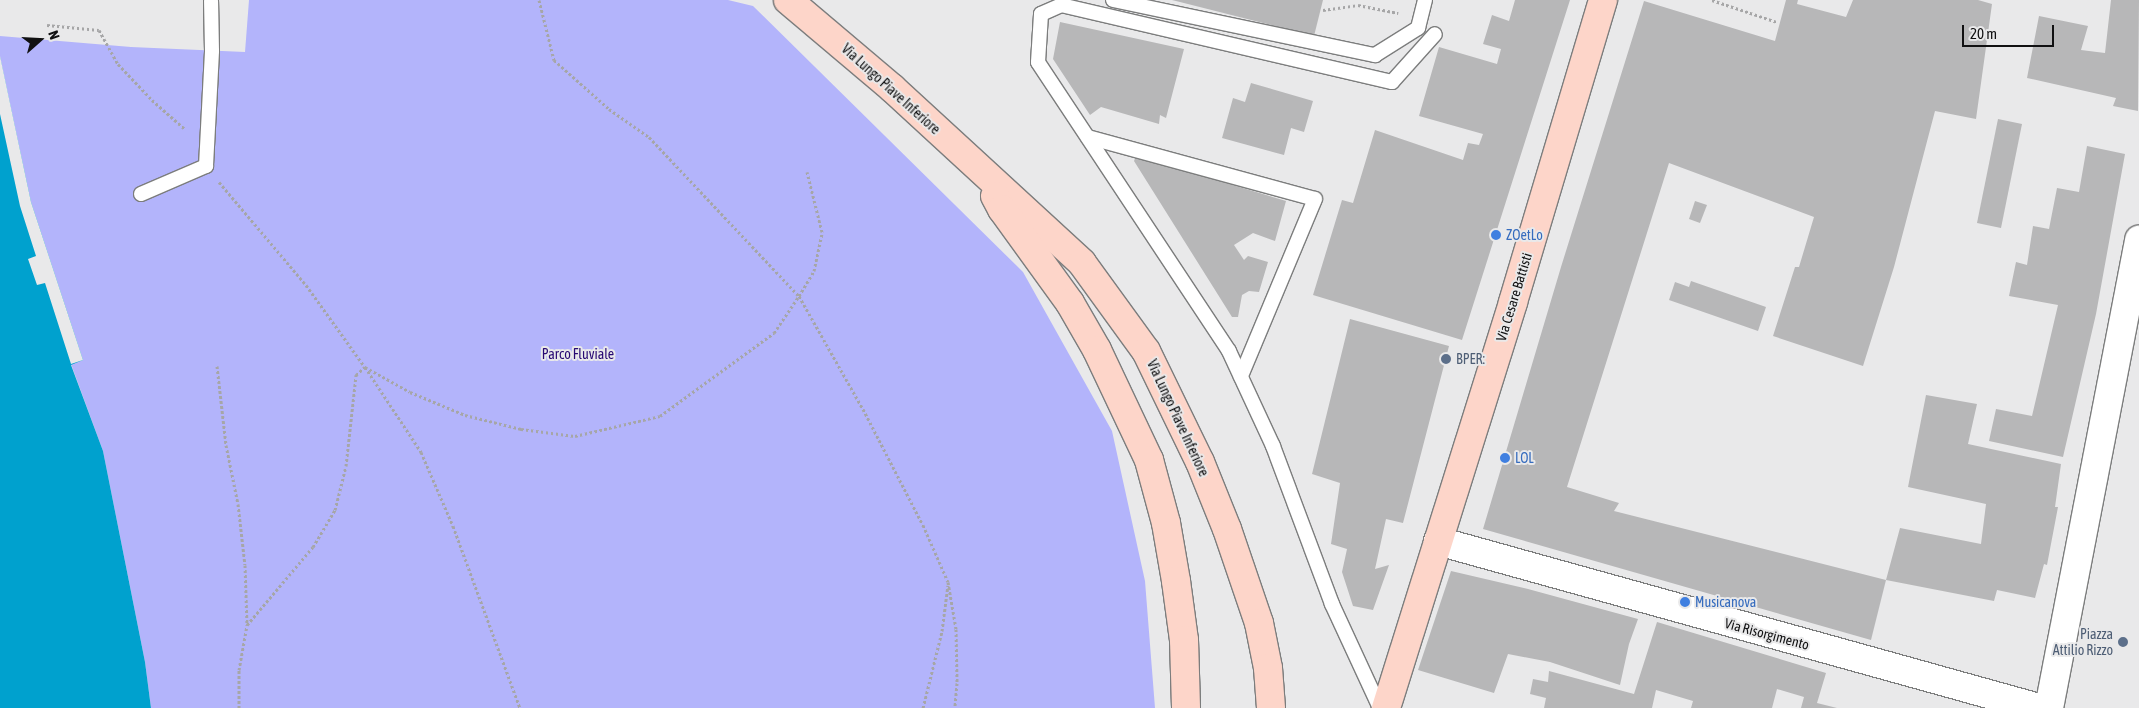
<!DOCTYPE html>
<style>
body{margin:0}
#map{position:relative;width:2139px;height:708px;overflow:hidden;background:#e9e9ea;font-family:"Asap Condensed",sans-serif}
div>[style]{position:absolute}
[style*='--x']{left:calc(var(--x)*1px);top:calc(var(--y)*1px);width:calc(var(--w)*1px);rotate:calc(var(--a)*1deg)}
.green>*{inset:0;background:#b3b4fb}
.water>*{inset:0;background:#00a1ce}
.pier>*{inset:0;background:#e9e9ea}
.building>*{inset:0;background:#b7b7b8}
.path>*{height:3px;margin-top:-1.5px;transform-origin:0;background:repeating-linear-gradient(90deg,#a6a6a7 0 2.5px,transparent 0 5px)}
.roads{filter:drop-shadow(1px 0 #7c7d7d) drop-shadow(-1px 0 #7c7d7d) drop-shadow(0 1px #7c7d7d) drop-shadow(0 -1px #7c7d7d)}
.lane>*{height:14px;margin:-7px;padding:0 7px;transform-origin:7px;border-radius:7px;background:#fff}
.street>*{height:28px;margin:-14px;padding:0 14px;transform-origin:14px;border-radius:14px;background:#fff}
.secondary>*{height:28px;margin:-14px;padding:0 14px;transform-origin:14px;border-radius:14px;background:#fdd5c9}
.dots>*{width:14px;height:14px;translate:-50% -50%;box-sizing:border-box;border:2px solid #e9e9ea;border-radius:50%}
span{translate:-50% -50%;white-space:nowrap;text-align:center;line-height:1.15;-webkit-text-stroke:4px #e9e9ea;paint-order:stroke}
.street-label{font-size:14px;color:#111112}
.shop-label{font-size:14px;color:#366cbe}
.left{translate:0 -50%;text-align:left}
.park-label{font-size:14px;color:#280973}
.service-label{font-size:14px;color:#4e5e75}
.right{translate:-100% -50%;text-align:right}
.north{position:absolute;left:15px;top:15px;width:50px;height:50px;-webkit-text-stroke:4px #e9e9ea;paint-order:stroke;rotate:71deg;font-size:14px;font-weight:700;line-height:20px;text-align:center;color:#111112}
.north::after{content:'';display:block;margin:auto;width:18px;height:22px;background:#111112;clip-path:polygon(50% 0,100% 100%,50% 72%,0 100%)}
.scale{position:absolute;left:1962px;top:25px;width:92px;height:22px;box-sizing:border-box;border:2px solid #111112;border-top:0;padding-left:6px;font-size:15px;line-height:18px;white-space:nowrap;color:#111112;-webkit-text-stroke:4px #e9e9ea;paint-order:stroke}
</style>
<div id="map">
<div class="green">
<div style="clip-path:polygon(249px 0,728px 0,753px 6px,1023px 272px,1112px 431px,1145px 581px,1155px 708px,151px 708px,145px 662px,103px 451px,71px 364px,83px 360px,31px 202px,0 57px,0 36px,131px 47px,245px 52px)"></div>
</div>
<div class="water">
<div style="clip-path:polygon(0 57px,31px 202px,83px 360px,71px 365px,103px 451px,145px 662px,151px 708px,0 708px)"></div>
</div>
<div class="pier">
<div style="clip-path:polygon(0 56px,31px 202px,83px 360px,71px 364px,45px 283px,37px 285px,28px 259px,36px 256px,20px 206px,0 114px)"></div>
</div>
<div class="building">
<div style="clip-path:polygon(1172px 0,1323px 0,1314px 36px)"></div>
<div style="clip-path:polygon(1515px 0,1570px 0,1462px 340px,1313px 295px,1342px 200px,1353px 203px,1375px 130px,1463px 160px,1468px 143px,1479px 145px,1483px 134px,1419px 116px,1439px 47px,1497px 64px,1501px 49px,1483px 44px,1492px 15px,1509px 21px)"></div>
<div style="clip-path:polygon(1786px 0,1798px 0,1797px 4px,1846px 17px,1853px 0,1978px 0,1992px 4px,1976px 119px,1935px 111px,1894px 267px,1863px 366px,1773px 336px,1795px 267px,1799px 267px,1814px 217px,1669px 163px,1567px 487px,1619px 503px,1614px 511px,1886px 580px,1871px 640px,1483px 529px,1561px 267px,1644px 1px,1775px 41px)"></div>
<div style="clip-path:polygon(2111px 0,2139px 0,2138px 111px,2113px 106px,2116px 98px,2027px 78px,2039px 16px,2088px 26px,2081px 50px,2105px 53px)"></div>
<div style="clip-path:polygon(1060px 22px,1184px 49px,1166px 118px,1160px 115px,1159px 124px,1101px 107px,1090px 115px,1053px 59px)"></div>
<div style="clip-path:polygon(1251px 83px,1313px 101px,1304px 132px,1291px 128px,1284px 155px,1222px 138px,1233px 98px,1245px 102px)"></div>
<div style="clip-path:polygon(1998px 119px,2022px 124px,2001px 228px,1977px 223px)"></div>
<div style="clip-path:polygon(2087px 146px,2125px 154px,2096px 314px,2063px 457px,1989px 441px,1996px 409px,2032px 416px,2058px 305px,2009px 296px,2016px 262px,2027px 265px,2033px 226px,2049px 229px,2057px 188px,2079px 192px)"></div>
<div style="clip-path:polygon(1136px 156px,1286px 201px,1275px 241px,1253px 233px,1234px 245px,1244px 260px,1248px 256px,1268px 262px,1259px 292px,1249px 291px,1242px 295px,1238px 317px,1232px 317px,1134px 161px)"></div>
<div style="clip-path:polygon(1695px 201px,1707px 205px,1700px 223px,1689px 219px)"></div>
<div style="clip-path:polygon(1691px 281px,1766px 307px,1758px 331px,1669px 300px,1675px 282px,1689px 287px)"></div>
<div style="clip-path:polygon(1350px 319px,1449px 346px,1403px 523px,1386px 519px,1375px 569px,1389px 565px,1373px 610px,1353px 606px,1342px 572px,1347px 549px,1331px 544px,1340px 483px,1312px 474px)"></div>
<div style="clip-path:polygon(1926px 395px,1977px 404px,1968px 444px,2061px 464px,2055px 507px,2058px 507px,2047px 565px,2044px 564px,2035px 598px,1997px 590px,1994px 601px,1886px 580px,1900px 528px,1981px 544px,1986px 504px,1908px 487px)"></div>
<div style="clip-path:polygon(1451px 571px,1528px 589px,1638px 619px,1629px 644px,1620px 685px,1550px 662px,1508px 654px,1494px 693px,1418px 670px)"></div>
<div style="clip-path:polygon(1657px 622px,1826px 673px,1817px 703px,1837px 708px,1801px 708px,1804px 697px,1777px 689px,1772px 708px,1691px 708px,1693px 701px,1656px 690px,1652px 708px,1544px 708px,1546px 698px,1530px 694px,1533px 679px,1548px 682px,1549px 671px,1634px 694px)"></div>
</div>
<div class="path">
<div style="--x:539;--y:0;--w:62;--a:76"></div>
<div style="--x:554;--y:60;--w:74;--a:41.7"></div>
<div style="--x:609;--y:109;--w:49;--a:35"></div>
<div style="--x:649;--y:137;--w:219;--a:46.7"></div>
<div style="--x:799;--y:296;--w:130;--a:60.5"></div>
<div style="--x:863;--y:409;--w:131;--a:62.7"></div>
<div style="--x:923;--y:525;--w:62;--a:66.3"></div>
<div style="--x:948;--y:582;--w:48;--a:80.3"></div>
<div style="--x:956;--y:629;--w:54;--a:88.9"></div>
<div style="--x:957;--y:683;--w:25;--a:95"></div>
<div style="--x:1712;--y:0;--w:69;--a:18.7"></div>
<div style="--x:1323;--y:10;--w:35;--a:-8"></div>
<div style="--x:1358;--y:5;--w:41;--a:11.3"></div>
<div style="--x:47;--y:25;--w:52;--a:5.5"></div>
<div style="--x:99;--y:30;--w:39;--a:61"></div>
<div style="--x:118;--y:64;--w:50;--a:46.6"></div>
<div style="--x:152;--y:100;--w:44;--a:41.3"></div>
<div style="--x:219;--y:182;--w:135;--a:49.8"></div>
<div style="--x:306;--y:285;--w:101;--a:54.3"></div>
<div style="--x:365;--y:367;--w:102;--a:56.6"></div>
<div style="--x:421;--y:452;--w:81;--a:66.6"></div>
<div style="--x:453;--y:526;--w:194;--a:69.8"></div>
<div style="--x:217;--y:366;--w:80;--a:83.5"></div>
<div style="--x:226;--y:445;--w:60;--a:78.5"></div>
<div style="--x:238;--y:504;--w:61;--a:83.5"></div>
<div style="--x:245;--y:565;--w:60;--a:88.1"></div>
<div style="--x:239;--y:708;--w:38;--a:-90"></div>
<div style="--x:239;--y:670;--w:46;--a:-79.9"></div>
<div style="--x:247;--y:625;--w:102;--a:-49.8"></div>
<div style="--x:313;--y:547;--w:43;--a:-59.3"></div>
<div style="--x:335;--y:510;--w:45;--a:-76"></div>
<div style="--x:346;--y:466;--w:92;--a:-83.7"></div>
<div style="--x:356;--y:375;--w:12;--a:-42"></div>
<div style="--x:365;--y:367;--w:51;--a:29.1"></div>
<div style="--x:410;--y:392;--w:60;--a:22.7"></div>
<div style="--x:465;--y:415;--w:58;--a:14"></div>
<div style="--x:521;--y:429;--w:54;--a:7.4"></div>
<div style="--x:575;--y:436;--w:87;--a:-13.2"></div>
<div style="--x:660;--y:416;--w:141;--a:-36.1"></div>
<div style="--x:774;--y:333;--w:45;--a:-56"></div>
<div style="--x:799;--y:296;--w:29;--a:-59"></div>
<div style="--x:814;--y:271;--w:40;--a:-78"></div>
<div style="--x:822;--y:232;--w:62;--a:-104"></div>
<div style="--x:923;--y:708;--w:79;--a:-76.1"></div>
<div style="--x:942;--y:631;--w:46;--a:-82.6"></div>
</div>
<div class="roads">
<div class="lane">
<div style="--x:1113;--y:0;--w:268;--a:11.9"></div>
<div style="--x:1375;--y:55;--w:51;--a:-32.1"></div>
<div style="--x:1418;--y:28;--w:29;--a:-76"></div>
<div style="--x:1088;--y:137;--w:235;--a:15.3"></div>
<div style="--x:1315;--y:199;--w:192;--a:112.7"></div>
<div style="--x:141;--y:194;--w:71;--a:-23.3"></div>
<div style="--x:206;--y:166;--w:115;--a:-87"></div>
<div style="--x:212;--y:51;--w:50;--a:-91.1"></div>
<div style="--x:1380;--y:708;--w:115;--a:-114.8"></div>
<div style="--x:1332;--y:604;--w:169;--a:-110.5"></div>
<div style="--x:1273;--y:446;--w:105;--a:-114.9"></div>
<div style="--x:1229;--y:351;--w:346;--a:-123.5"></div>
<div style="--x:1038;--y:62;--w:48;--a:-86.4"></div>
<div style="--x:1041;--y:14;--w:22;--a:-24"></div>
<div style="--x:1061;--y:5;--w:340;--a:13.1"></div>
<div style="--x:1392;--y:82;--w:64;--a:-48.1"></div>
</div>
<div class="street">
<div style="--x:1438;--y:541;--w:624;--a:15.53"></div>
<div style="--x:2049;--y:708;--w:477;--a:-79.1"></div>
</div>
<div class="secondary">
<div style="--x:788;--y:0;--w:136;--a:40.2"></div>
<div style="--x:892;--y:88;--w:258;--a:42.6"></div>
<div style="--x:1082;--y:263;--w:109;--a:54"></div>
<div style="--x:1146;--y:351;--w:123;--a:64.1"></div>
<div style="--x:1200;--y:462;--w:72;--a:68.1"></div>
<div style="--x:1227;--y:529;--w:99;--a:71.2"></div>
<div style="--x:1259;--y:623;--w:46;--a:78.7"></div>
<div style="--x:1268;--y:668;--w:40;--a:85.7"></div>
<div style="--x:995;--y:196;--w:15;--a:62"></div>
<div style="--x:1002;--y:209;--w:116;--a:54.1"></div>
<div style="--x:1070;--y:303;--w:54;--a:60.1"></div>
<div style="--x:1097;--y:350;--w:122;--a:64.7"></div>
<div style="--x:1149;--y:460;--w:65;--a:74.9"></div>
<div style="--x:1166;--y:523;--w:59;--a:80.2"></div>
<div style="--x:1176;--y:581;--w:60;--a:82.3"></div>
<div style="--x:1184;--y:640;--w:68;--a:88.3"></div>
<div style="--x:1386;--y:708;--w:425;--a:-72.6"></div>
<div style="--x:1513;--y:302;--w:315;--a:-73.4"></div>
</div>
</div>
<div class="dots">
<div style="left:1496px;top:235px;background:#3f7fe0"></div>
<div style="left:1446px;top:359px;background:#5c6f8a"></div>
<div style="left:1505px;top:458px;background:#3f7fe0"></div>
<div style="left:1685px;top:602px;background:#3f7fe0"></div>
<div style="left:2123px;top:642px;background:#5c6f8a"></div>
</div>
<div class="street-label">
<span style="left:891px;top:89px;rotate:42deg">Via Lungo Piave Inferiore</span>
<span style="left:1514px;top:297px;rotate:-73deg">Via Cesare Battisti</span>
<span style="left:1178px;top:418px;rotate:65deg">Via Lungo Piave Inferiore</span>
<span style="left:1767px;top:634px;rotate:15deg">Via Risorgimento</span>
</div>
<div class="shop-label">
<span class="left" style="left:1506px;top:235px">ZOetLo</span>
<span class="left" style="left:1515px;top:458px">LOL</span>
<span class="left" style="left:1695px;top:602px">Musicanova</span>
</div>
<div class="park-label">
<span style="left:578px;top:354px">Parco Fluviale</span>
</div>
<div class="service-label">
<span class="left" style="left:1456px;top:359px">BPER:</span>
<span class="right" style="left:2113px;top:642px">Piazza<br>Attilio Rizzo</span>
</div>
<div class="north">N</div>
<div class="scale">20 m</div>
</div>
